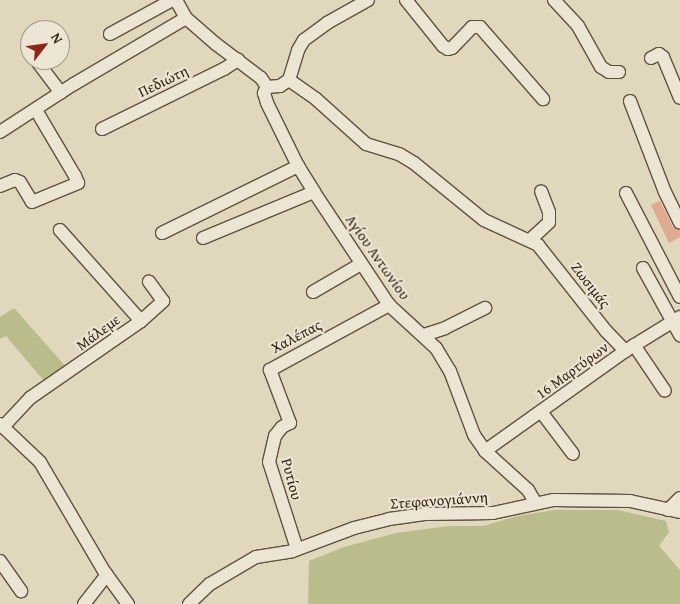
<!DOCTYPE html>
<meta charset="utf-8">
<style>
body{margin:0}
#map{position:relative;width:680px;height:604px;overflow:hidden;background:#e1d7bc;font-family:"Gentium Book Plus",serif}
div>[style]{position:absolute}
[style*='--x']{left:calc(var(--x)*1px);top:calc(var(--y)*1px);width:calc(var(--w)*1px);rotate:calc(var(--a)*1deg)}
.green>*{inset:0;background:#babc8c}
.building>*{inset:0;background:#deab8f}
.roads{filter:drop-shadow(1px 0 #615040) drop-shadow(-1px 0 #615040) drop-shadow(0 1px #615040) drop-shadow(0 -1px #615040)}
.minor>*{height:12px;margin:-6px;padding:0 6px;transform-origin:6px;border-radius:6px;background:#ece5d3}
span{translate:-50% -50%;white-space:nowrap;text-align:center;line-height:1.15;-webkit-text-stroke:4px #ece5d3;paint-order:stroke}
.street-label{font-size:15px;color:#362316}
.north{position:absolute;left:20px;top:20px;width:50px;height:50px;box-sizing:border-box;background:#ece5d3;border:1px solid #a39787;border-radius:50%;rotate:60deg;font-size:14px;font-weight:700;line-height:20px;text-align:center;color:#362316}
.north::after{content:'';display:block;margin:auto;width:18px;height:22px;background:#8f2418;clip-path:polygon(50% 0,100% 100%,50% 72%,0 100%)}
</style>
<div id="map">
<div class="green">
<div style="clip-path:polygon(14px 308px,67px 368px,45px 382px,6px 336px,0 339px,0 317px)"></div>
<div style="clip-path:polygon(554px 510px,618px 510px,666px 521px,669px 532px,659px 546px,680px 570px,680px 604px,308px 604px,309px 561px,344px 547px,396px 533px,449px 526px,483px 526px,518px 516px)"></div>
</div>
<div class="building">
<div style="clip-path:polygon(660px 201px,673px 227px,680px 231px,680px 237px,669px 243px,651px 205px)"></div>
</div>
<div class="roads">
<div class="minor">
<div style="--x:176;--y:0;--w:21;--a:61"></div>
<div style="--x:186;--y:18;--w:40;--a:41"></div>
<div style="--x:216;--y:44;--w:56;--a:37.1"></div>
<div style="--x:261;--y:78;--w:11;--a:56"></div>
<div style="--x:406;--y:0;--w:59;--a:51.2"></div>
<div style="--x:443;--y:46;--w:6;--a:31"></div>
<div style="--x:448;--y:49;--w:4;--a:-14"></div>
<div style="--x:452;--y:48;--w:29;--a:-46"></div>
<div style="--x:472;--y:27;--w:8;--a:0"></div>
<div style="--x:480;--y:27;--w:96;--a:48.8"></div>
<div style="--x:554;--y:0;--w:35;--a:47"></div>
<div style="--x:578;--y:26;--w:47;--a:60.7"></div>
<div style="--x:601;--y:67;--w:9;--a:32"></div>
<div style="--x:609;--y:72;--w:10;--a:0"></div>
<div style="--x:110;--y:34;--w:71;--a:-28.7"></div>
<div style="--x:651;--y:58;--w:9;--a:-27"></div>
<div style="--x:659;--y:54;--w:5;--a:37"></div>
<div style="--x:663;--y:57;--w:44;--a:67.5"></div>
<div style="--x:36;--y:60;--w:41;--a:52.9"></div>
<div style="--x:289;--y:80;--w:33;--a:35"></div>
<div style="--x:316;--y:99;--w:67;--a:42"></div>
<div style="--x:366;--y:144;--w:34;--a:17"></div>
<div style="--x:399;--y:154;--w:17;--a:31"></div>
<div style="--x:414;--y:163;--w:90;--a:39.2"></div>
<div style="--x:484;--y:220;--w:60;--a:24.8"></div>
<div style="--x:538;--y:245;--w:110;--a:51.7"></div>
<div style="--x:606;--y:331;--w:28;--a:46"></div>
<div style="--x:289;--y:80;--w:31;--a:-73"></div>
<div style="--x:298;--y:50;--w:12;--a:-59"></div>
<div style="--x:304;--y:40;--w:29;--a:-36"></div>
<div style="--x:327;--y:23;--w:47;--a:-29.3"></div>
<div style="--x:267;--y:87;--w:7;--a:117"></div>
<div style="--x:264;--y:93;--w:10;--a:73"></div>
<div style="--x:267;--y:103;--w:70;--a:63.8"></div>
<div style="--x:298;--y:166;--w:31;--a:58"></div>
<div style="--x:314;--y:192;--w:136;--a:56.4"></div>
<div style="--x:389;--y:305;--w:64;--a:42.5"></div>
<div style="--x:436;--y:348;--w:27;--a:59"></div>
<div style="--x:450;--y:371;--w:68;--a:69.4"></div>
<div style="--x:474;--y:435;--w:19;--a:55"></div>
<div style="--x:485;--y:451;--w:58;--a:42.2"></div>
<div style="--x:528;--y:490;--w:14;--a:60"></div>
<div style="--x:267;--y:87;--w:13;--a:-4"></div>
<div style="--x:280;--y:86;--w:11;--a:-34"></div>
<div style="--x:630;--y:101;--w:97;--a:69"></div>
<div style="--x:665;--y:192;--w:34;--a:64"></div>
<div style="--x:102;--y:129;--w:136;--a:-26.2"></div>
<div style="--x:224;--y:69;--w:17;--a:-33"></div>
<div style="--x:0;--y:132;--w:88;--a:-33"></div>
<div style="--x:74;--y:84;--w:130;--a:-30.5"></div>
<div style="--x:0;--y:186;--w:16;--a:-22"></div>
<div style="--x:15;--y:180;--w:5;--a:22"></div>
<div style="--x:20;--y:182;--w:23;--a:59"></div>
<div style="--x:32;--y:202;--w:50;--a:-22.4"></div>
<div style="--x:78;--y:183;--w:8;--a:-113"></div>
<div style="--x:75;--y:176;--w:77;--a:-120.6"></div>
<div style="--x:626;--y:193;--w:117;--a:62.6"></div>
<div style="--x:162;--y:233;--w:152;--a:-26.2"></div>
<div style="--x:203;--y:238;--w:120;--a:-22.5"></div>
<div style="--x:530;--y:240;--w:26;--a:-43"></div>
<div style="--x:549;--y:222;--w:10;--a:-90"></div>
<div style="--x:549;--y:212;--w:22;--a:-111"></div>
<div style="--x:643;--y:268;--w:77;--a:61.1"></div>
<div style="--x:313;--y:292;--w:56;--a:-30.3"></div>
<div style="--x:141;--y:321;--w:30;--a:-42"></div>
<div style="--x:163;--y:301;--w:24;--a:-126"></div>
<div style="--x:424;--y:335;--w:22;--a:-18"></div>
<div style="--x:445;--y:328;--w:45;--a:-26.6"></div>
<div style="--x:634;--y:345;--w:55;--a:56"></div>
<div style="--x:542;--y:413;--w:51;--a:52.9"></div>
<div style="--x:0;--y:424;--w:55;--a:43.5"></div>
<div style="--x:40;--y:462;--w:126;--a:59.6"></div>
<div style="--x:104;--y:571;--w:41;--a:54"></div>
<div style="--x:3;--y:427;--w:40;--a:-47"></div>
<div style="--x:30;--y:398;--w:135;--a:-34.7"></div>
<div style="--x:141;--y:321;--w:122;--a:-131.7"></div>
<div style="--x:485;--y:451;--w:172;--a:-35.5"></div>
<div style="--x:625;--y:351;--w:65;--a:-31.7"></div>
<div style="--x:668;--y:510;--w:17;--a:-45"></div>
<div style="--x:297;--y:549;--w:91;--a:-107.8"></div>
<div style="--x:269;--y:462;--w:27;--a:-77"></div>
<div style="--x:275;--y:436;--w:11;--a:-52"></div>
<div style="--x:282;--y:427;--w:9;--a:-27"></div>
<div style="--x:290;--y:423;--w:57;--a:-110.7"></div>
<div style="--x:270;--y:370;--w:136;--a:-28.6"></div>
<div style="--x:0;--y:561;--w:37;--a:55"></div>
<div style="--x:84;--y:604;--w:37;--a:-52"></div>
<div style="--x:189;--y:604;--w:29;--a:-44"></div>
<div style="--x:210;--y:584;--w:53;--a:-30.4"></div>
<div style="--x:256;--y:557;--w:37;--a:-9"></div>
<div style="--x:293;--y:551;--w:65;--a:-20.7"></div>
<div style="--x:354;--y:528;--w:36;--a:-14"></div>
<div style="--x:389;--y:519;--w:36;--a:-8"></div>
<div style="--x:425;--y:514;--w:68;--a:-0.8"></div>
<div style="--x:493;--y:513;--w:61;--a:-12.2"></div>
<div style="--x:553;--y:500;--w:77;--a:0.7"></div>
<div style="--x:630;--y:501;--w:51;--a:12.4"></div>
</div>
</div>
<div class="street-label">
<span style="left:163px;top:81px;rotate:-26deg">Πεδιώτη</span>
<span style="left:378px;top:257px;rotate:55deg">Αγίου Αντωνίου</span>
<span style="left:591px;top:285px;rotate:52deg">Ζωσιμάς</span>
<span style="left:98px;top:332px;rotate:-36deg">Μάλεμε</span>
<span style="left:296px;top:336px;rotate:-28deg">Χαλέπας</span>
<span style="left:572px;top:370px;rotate:-36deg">16 Μαρτύρων</span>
<span style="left:292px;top:479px;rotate:75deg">Ρυτίου</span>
<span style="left:439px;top:500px;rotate:-4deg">Στεφανογιάννη</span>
</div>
<div class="north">N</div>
</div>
